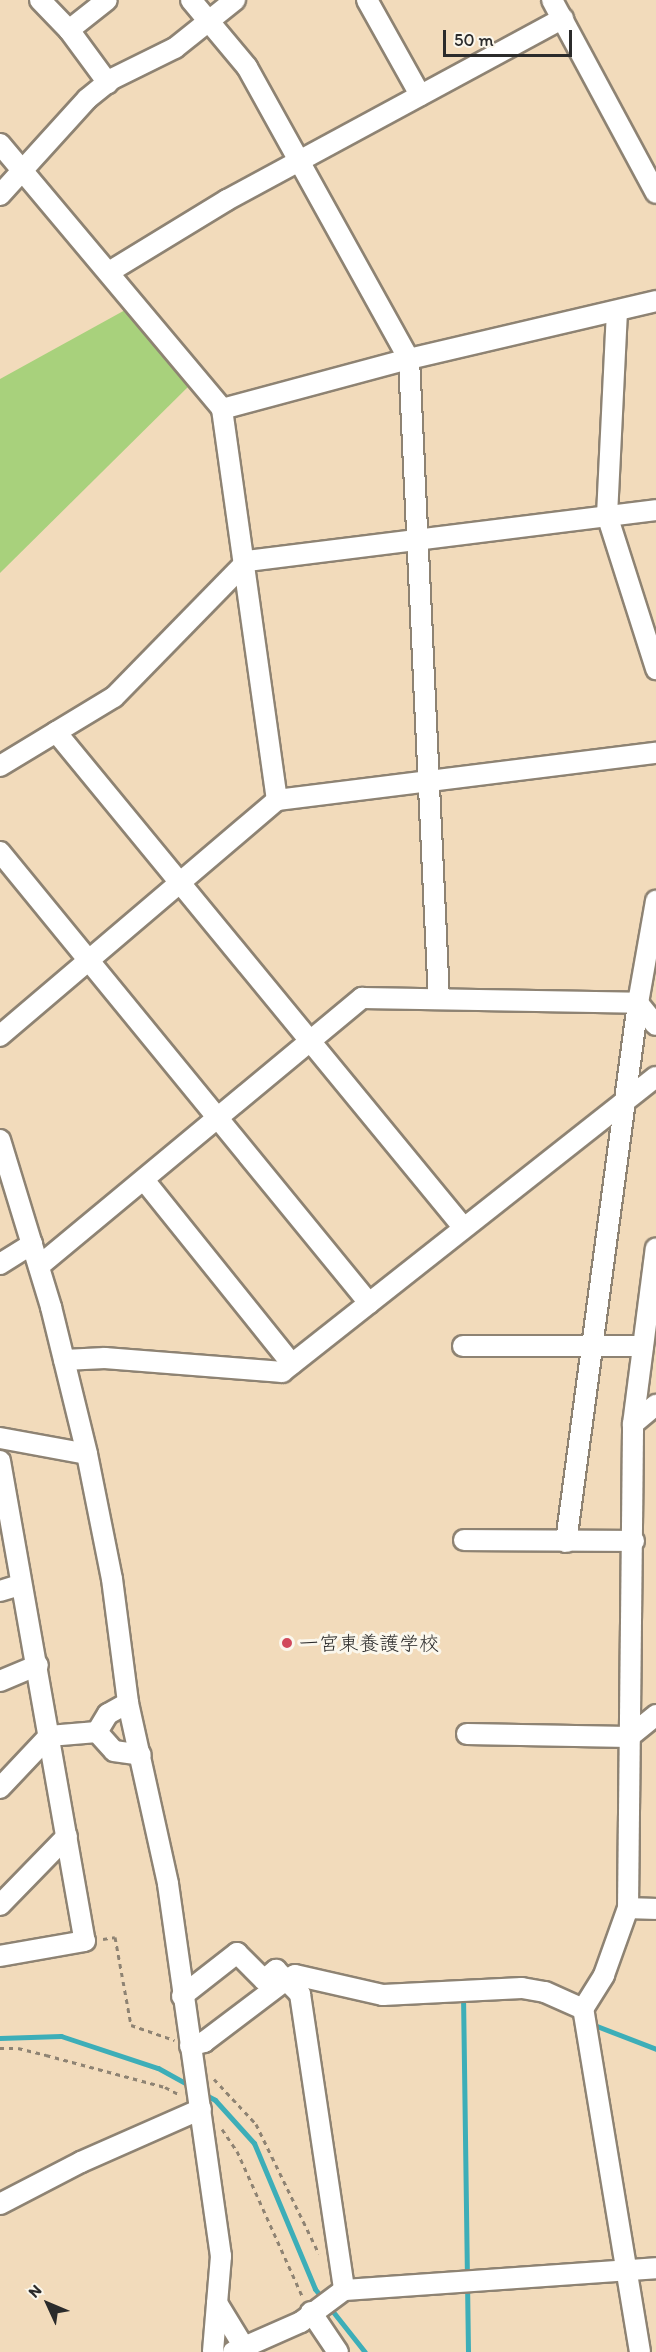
<!DOCTYPE html>
<meta charset="utf-8">
<style>
body{margin:0}
#map{position:relative;width:656px;height:2352px;overflow:hidden;background:#f2dbbb;font-family:Itim,"Klee One",sans-serif}
div>[style]{position:absolute}
[style*='--x']{left:calc(var(--x)*1px);top:calc(var(--y)*1px);width:calc(var(--w)*1px);rotate:calc(var(--a)*1deg)}
.green>*{inset:0;background:#a8d17c}
.stream>*{height:5px;margin:-2.5px;padding:0 2.5px;transform-origin:2.5px;border-radius:2.5px;background:#3daeb8}
.path>*{height:3px;margin-top:-1.5px;transform-origin:0;background:repeating-linear-gradient(90deg,#8e8373 0 4.5px,transparent 0 9px)}
.roads{filter:drop-shadow(2px 0 #8e8373) drop-shadow(-2px 0 #8e8373) drop-shadow(0 2px #8e8373) drop-shadow(0 -2px #8e8373)}
.minor>*{height:20px;margin:-10px;padding:0 10px;transform-origin:10px;border-radius:10px;background:#fff}
.dots>*{width:16px;height:16px;translate:-50% -50%;box-sizing:border-box;border:3px solid #fbf7ec;border-radius:50%}
span{translate:-50% -50%;white-space:nowrap;text-align:center;line-height:1.15;-webkit-text-stroke:6px #fbf7ec;paint-order:stroke}
.poi-label{font-size:20px;color:#2b2b2b}
.left{translate:0 -50%;text-align:left}
.north{position:absolute;left:18px;top:2274px;width:60px;height:60px;-webkit-text-stroke:4px #fbf7ec;paint-order:stroke;rotate:314deg;font-size:16px;font-weight:700;line-height:24px;text-align:center;color:#2b2b2b}
.north::after{content:'';display:block;margin:auto;width:21px;height:27px;background:#2b2b2b;clip-path:polygon(50% 0,100% 100%,50% 72%,0 100%)}
.scale{position:absolute;left:443px;top:30px;width:129px;height:27px;box-sizing:border-box;border:3px solid #2b2b2b;border-top:0;padding-left:8px;font-size:18px;line-height:21px;white-space:nowrap;color:#2b2b2b;-webkit-text-stroke:4px #fbf7ec;paint-order:stroke}
</style>
<div id="map">
<div class="green">
<div style="clip-path:polygon(136px 304px,196px 379px,0 573px,0 379px)"></div>
</div>
<div class="stream">
<div style="--x:463;--y:1994;--w:358;--a:89.2"></div>
<div style="--x:589;--y:2023;--w:72;--a:21.2"></div>
<div style="--x:0;--y:2038;--w:61;--a:-1.9"></div>
<div style="--x:61;--y:2036;--w:102;--a:18.3"></div>
<div style="--x:158;--y:2068;--w:39;--a:29"></div>
<div style="--x:202;--y:2093;--w:15;--a:28"></div>
<div style="--x:215;--y:2100;--w:58;--a:47.8"></div>
<div style="--x:254;--y:2143;--w:158;--a:67.3"></div>
<div style="--x:315;--y:2289;--w:80;--a:51.6"></div>
</div>
<div class="path">
<div style="--x:103;--y:1939;--w:12;--a:-9"></div>
<div style="--x:115;--y:1937;--w:89;--a:79.7"></div>
<div style="--x:131;--y:2025;--w:46;--a:19.2"></div>
<div style="--x:0;--y:2048;--w:18;--a:0"></div>
<div style="--x:18;--y:2048;--w:29;--a:14"></div>
<div style="--x:46;--y:2055;--w:123;--a:15.1"></div>
<div style="--x:165;--y:2087;--w:17;--a:28"></div>
<div style="--x:214;--y:2079;--w:62;--a:47"></div>
<div style="--x:256;--y:2124;--w:144;--a:64.1"></div>
<div style="--x:222;--y:2129;--w:27;--a:56"></div>
<div style="--x:237;--y:2151;--w:161;--a:65.8"></div>
</div>
<div class="roads">
<div class="minor">
<div style="--x:40;--y:0;--w:42;--a:46"></div>
<div style="--x:69;--y:30;--w:66;--a:53.7"></div>
<div style="--x:191;--y:0;--w:87;--a:50.1"></div>
<div style="--x:247;--y:67;--w:334;--a:61"></div>
<div style="--x:409;--y:359;--w:641;--a:87.32"></div>
<div style="--x:367;--y:0;--w:109;--a:60.8"></div>
<div style="--x:552;--y:0;--w:219;--a:61.7"></div>
<div style="--x:69;--y:30;--w:48;--a:-38.3"></div>
<div style="--x:0;--y:144;--w:346;--a:50"></div>
<div style="--x:222;--y:409;--w:395;--a:82"></div>
<div style="--x:277;--y:800;--w:364;--a:139.6"></div>
<div style="--x:0;--y:195;--w:130;--a:-47.8"></div>
<div style="--x:87;--y:99;--w:32;--a:-39"></div>
<div style="--x:112;--y:79;--w:70;--a:-26.2"></div>
<div style="--x:175;--y:48;--w:77;--a:-38.7"></div>
<div style="--x:109;--y:272;--w:138;--a:-31.4"></div>
<div style="--x:227;--y:200;--w:382;--a:-28.4"></div>
<div style="--x:617;--y:311;--w:204;--a:92.8"></div>
<div style="--x:607;--y:515;--w:162;--a:72.3"></div>
<div style="--x:222;--y:409;--w:194;--a:-15"></div>
<div style="--x:409;--y:359;--w:254;--a:-13.2"></div>
<div style="--x:56;--y:732;--w:641;--a:50.57"></div>
<div style="--x:0;--y:766;--w:133;--a:-31.2"></div>
<div style="--x:114;--y:697;--w:190;--a:-45.6"></div>
<div style="--x:247;--y:561;--w:412;--a:-7.1"></div>
<div style="--x:277;--y:800;--w:382;--a:-7.1"></div>
<div style="--x:0;--y:852;--w:583;--a:50.71"></div>
<div style="--x:0;--y:1140;--w:175;--a:73"></div>
<div style="--x:51;--y:1307;--w:151;--a:76.2"></div>
<div style="--x:87;--y:1454;--w:127;--a:78.7"></div>
<div style="--x:112;--y:1579;--w:125;--a:82.6"></div>
<div style="--x:128;--y:1703;--w:185;--a:77.5"></div>
<div style="--x:168;--y:1884;--w:376;--a:81.9"></div>
<div style="--x:221;--y:2256;--w:96;--a:94.8"></div>
<div style="--x:144;--y:1180;--w:236;--a:51.2"></div>
<div style="--x:0;--y:1264;--w:38;--a:-32"></div>
<div style="--x:39;--y:1266;--w:420;--a:-39.7"></div>
<div style="--x:362;--y:998;--w:276;--a:1"></div>
<div style="--x:638;--y:1003;--w:28;--a:51"></div>
<div style="--x:463;--y:1346;--w:180;--a:0"></div>
<div style="--x:64;--y:1360;--w:41;--a:-2.8"></div>
<div style="--x:105;--y:1358;--w:178;--a:4.5"></div>
<div style="--x:282;--y:1372;--w:476;--a:-38.3"></div>
<div style="--x:633;--y:1424;--w:30;--a:-40"></div>
<div style="--x:0;--y:1438;--w:88;--a:10.4"></div>
<div style="--x:0;--y:1461;--w:487;--a:80"></div>
<div style="--x:85;--y:1941;--w:86;--a:170"></div>
<div style="--x:464;--y:1540;--w:170;--a:0.3"></div>
<div style="--x:566;--y:1542;--w:544;--a:-82.39"></div>
<div style="--x:638;--y:1003;--w:104;--a:-80"></div>
<div style="--x:0;--y:1591;--w:21;--a:-17"></div>
<div style="--x:0;--y:1681;--w:41;--a:-22.8"></div>
<div style="--x:97;--y:1732;--w:25;--a:48"></div>
<div style="--x:114;--y:1751;--w:27;--a:8"></div>
<div style="--x:467;--y:1734;--w:162;--a:1.1"></div>
<div style="--x:629;--y:1737;--w:35;--a:-39"></div>
<div style="--x:0;--y:1788;--w:71;--a:-46.7"></div>
<div style="--x:49;--y:1736;--w:48;--a:-4.8"></div>
<div style="--x:97;--y:1732;--w:21;--a:-59"></div>
<div style="--x:108;--y:1714;--w:23;--a:-29"></div>
<div style="--x:0;--y:1905;--w:96;--a:-45.8"></div>
<div style="--x:628;--y:1908;--w:28;--a:2"></div>
<div style="--x:182;--y:1996;--w:70;--a:-38"></div>
<div style="--x:237;--y:1953;--w:38;--a:45"></div>
<div style="--x:264;--y:1980;--w:16;--a:-40"></div>
<div style="--x:276;--y:1970;--w:14;--a:45"></div>
<div style="--x:286;--y:1980;--w:10;--a:-29"></div>
<div style="--x:295;--y:1975;--w:90;--a:12.8"></div>
<div style="--x:383;--y:1995;--w:139;--a:-2.9"></div>
<div style="--x:522;--y:1988;--w:23;--a:10"></div>
<div style="--x:545;--y:1992;--w:42;--a:24.1"></div>
<div style="--x:190;--y:2046;--w:15;--a:-16"></div>
<div style="--x:204;--y:2042;--w:103;--a:-37.1"></div>
<div style="--x:286;--y:1980;--w:20;--a:45"></div>
<div style="--x:300;--y:1994;--w:299;--a:81.5"></div>
<div style="--x:0;--y:2204;--w:91;--a:-27.4"></div>
<div style="--x:81;--y:2162;--w:131;--a:-23.8"></div>
<div style="--x:217;--y:2303;--w:57;--a:58.5"></div>
<div style="--x:311;--y:2312;--w:48;--a:56"></div>
<div style="--x:233;--y:2352;--w:74;--a:-23.8"></div>
<div style="--x:301;--y:2322;--w:54;--a:-36.7"></div>
<div style="--x:344;--y:2290;--w:313;--a:-4"></div>
<div style="--x:640;--y:2352;--w:348;--a:-99.4"></div>
<div style="--x:583;--y:2009;--w:40;--a:-58"></div>
<div style="--x:604;--y:1975;--w:71;--a:-70.3"></div>
<div style="--x:628;--y:1908;--w:484;--a:-89.4"></div>
<div style="--x:633;--y:1424;--w:177;--a:-82.6"></div>
</div>
</div>
<div class="dots">
<div style="left:287px;top:1643px;background:#d1495b"></div>
</div>
<div class="poi-label">
<span class="left" style="left:299px;top:1643px">一宮東養護学校</span>
</div>
<div class="north">N</div>
<div class="scale">50 m</div>
</div>
